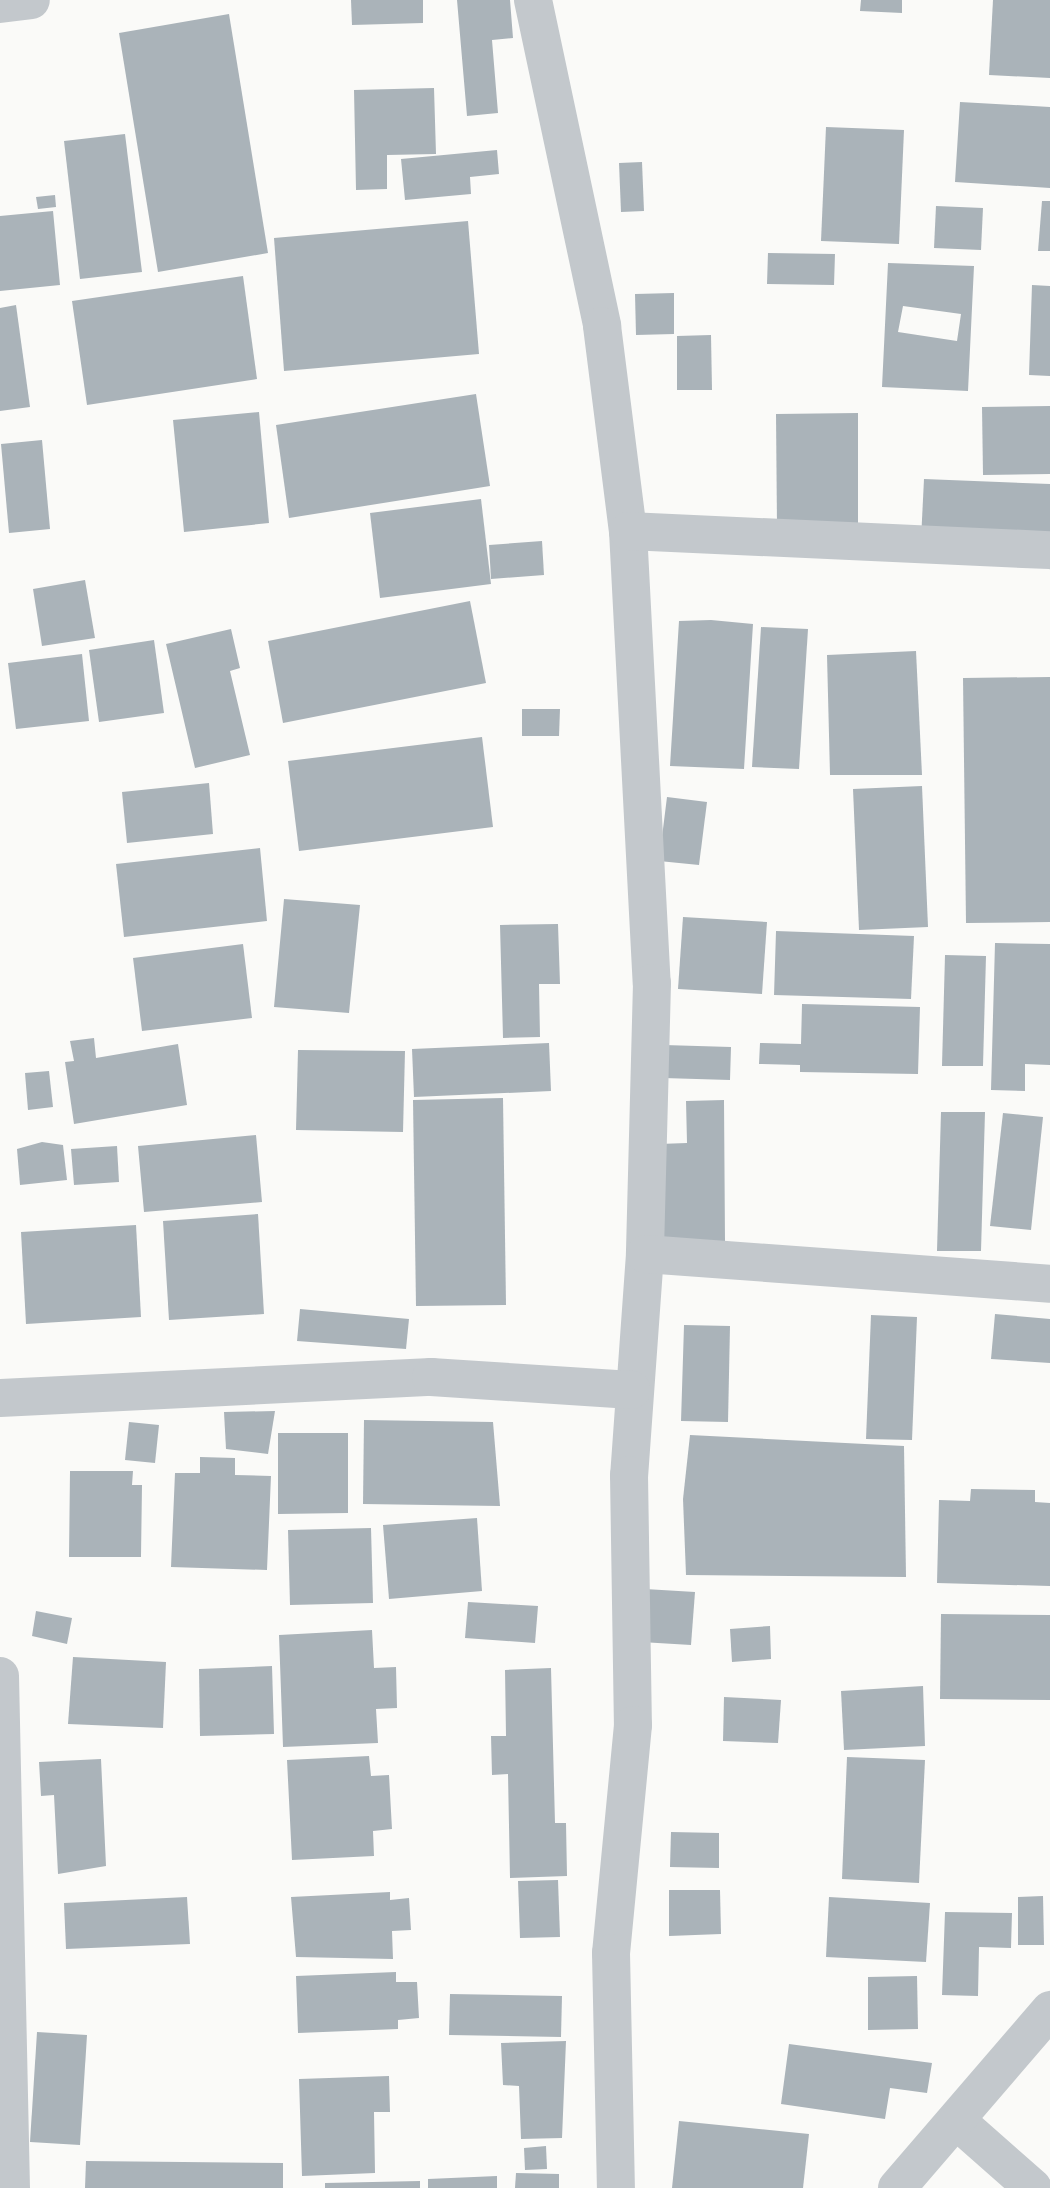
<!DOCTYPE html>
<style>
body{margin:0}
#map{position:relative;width:1050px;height:2188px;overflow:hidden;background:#fafaf8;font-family:Figtree,sans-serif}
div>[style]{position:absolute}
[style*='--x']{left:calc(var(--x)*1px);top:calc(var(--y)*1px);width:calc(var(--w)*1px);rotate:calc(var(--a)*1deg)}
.building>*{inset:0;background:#aab3b9}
.street>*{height:38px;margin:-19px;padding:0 19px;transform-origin:19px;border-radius:19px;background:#c3c8cc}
span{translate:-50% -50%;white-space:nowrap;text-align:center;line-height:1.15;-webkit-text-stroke:7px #fff;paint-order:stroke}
</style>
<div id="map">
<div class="building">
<div style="clip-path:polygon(351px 0,423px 0,423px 23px,352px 25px)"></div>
<div style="clip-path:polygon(457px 0,510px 0,513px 38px,492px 40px,498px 113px,467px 116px)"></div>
<div style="clip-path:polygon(861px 0,902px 0,902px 13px,860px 11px)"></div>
<div style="clip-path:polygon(993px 0,1050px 0,1050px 78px,989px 75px)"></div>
<div style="clip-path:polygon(229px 14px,268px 253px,158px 272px,119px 33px)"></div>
<div style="clip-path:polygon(434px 88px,436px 154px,387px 155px,387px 189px,356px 190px,354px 90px)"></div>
<div style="clip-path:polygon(960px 102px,1050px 107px,1050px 188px,955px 182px)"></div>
<div style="clip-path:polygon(826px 127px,904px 130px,899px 244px,821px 241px)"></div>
<div style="clip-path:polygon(125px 134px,142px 272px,80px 279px,64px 141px)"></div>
<div style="clip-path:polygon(497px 150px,499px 174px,470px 177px,471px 194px,405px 200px,401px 159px)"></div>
<div style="clip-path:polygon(642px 162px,644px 211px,621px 212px,619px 163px)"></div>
<div style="clip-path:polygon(55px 195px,56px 207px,38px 209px,36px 197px)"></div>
<div style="clip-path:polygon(1042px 201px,1050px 201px,1050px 251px,1038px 251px)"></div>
<div style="clip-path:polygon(936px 206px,983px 208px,981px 250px,934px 248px)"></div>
<div style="clip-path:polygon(53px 211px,60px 285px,0 291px,0 216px)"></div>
<div style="clip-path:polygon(468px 221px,479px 354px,284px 371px,274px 238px)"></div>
<div style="clip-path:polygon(768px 253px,835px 254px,834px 285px,767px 284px)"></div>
<div style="clip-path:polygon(evenodd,888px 263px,974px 266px,968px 391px,882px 387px,888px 263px,903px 306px,961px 314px,957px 341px,898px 332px,903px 306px)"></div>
<div style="clip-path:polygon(243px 276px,257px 379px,87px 405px,72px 301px)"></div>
<div style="clip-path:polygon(1032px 285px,1050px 286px,1050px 376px,1029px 375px)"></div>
<div style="clip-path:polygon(674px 293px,674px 334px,636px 335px,635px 294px)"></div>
<div style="clip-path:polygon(16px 305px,30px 407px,0 411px,0 308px)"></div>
<div style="clip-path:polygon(711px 335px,712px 390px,677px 390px,677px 336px)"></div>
<div style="clip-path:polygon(476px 394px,490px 486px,289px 518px,276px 425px)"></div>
<div style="clip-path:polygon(1050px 406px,1050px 474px,983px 475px,982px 407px)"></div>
<div style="clip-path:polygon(259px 412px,269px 523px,184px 532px,173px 420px)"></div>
<div style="clip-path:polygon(858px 413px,858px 526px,777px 526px,776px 414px)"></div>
<div style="clip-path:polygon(42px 440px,50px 529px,9px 533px,1px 444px)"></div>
<div style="clip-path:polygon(924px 479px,1050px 484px,1050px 544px,921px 540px)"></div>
<div style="clip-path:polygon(481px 499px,491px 584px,380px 598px,370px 513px)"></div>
<div style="clip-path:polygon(542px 541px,544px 575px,491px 579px,489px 545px)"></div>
<div style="clip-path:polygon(85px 580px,95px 638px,42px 646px,33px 589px)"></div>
<div style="clip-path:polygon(470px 601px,486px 683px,283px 723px,268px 641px)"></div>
<div style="clip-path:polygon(711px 620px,753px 624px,744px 769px,670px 766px,679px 621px)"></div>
<div style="clip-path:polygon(761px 627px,808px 629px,799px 769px,752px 767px)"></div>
<div style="clip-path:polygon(231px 629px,240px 668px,230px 671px,250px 755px,195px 768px,166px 644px)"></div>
<div style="clip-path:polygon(154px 640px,164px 713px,99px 722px,89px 650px)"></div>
<div style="clip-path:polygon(916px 651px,922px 775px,830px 775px,827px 655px)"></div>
<div style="clip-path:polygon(82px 654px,89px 721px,16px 729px,8px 663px)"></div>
<div style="clip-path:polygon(1050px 677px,1050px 922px,966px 923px,963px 678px)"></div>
<div style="clip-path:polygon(522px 709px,560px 709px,559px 736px,522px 736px)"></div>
<div style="clip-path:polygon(482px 737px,493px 827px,299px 851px,288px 761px)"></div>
<div style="clip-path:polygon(209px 783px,213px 834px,127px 843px,122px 792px)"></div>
<div style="clip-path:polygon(922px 786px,928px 927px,859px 930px,853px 789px)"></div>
<div style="clip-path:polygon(667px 797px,707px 802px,699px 865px,659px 861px)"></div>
<div style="clip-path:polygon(260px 848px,267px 921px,124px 937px,116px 864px)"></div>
<div style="clip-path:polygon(284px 899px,360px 905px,349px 1013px,274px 1007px)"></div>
<div style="clip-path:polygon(683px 917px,767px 922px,762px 994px,678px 989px)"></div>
<div style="clip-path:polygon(558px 924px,560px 984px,539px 984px,540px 1037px,503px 1038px,500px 925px)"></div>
<div style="clip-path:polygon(776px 931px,914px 936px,911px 999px,774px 995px)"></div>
<div style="clip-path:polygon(995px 943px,1050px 944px,1050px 1065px,1025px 1064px,1025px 1091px,991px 1090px)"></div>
<div style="clip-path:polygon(243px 944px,252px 1018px,142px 1031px,133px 958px)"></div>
<div style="clip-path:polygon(945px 955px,986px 956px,983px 1066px,942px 1066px)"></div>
<div style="clip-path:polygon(802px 1004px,920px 1007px,918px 1074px,800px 1072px,800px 1065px,759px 1064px,760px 1043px,801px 1044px)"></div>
<div style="clip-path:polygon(94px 1038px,96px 1058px,178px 1044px,187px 1105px,74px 1124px,65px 1062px,74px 1061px,70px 1041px)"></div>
<div style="clip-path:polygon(549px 1043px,551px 1091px,414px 1097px,412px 1049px)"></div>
<div style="clip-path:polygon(664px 1045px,731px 1047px,730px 1080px,663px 1078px)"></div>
<div style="clip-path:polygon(298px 1050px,405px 1051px,403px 1132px,296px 1130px)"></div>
<div style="clip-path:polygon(49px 1071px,53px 1107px,28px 1110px,25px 1073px)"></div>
<div style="clip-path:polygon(503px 1098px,506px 1305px,416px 1306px,413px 1100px)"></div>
<div style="clip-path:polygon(724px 1100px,725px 1242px,661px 1243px,659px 1144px,687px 1143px,686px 1101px)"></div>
<div style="clip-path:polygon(941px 1112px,985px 1112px,981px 1251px,937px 1251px)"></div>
<div style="clip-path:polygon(1003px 1113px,1043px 1117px,1031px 1230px,990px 1226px)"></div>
<div style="clip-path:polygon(256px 1135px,262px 1202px,144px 1212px,138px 1146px)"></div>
<div style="clip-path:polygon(42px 1142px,63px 1145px,67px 1180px,20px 1185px,17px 1149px)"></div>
<div style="clip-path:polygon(117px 1146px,119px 1182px,74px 1185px,71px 1149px)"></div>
<div style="clip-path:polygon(258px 1214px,264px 1314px,169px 1320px,163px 1221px)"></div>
<div style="clip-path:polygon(136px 1225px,141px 1317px,26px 1324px,21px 1232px)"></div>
<div style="clip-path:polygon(300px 1309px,409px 1319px,406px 1349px,297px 1341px)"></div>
<div style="clip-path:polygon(995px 1314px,1050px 1319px,1050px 1363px,991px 1359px)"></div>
<div style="clip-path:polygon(871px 1315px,917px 1317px,912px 1440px,866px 1439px)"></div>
<div style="clip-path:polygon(684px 1325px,730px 1326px,728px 1422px,681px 1421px)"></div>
<div style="clip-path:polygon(275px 1411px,268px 1454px,226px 1449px,224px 1412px)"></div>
<div style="clip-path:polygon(364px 1420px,493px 1422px,500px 1506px,363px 1504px)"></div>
<div style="clip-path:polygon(129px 1422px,159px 1425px,155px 1463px,125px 1460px)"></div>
<div style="clip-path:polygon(278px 1433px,348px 1433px,348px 1513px,278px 1514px)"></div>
<div style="clip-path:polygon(690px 1435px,904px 1446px,906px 1577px,686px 1575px,683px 1499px)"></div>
<div style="clip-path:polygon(200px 1457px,235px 1458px,235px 1475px,271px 1476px,267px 1570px,171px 1567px,175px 1473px,200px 1473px)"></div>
<div style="clip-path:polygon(70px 1471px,133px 1471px,132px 1485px,142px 1485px,141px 1557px,69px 1557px)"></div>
<div style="clip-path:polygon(971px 1489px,1035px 1490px,1035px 1502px,1050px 1503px,1050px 1586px,937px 1583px,939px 1500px,970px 1501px)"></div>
<div style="clip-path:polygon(477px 1518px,482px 1591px,389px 1599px,383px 1525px)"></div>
<div style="clip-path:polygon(371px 1528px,373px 1603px,290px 1605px,288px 1530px)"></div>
<div style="clip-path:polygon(645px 1589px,695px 1592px,691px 1645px,641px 1642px)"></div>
<div style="clip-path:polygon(468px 1602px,538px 1606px,535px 1643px,465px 1638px)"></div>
<div style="clip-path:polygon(36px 1611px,72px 1618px,67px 1644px,32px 1636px)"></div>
<div style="clip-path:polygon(941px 1614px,1050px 1615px,1050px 1700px,940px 1699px)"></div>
<div style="clip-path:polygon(770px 1626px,771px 1659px,732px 1662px,730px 1629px)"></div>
<div style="clip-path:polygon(372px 1630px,374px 1668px,396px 1667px,397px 1708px,376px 1709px,378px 1743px,283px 1747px,279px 1635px)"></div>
<div style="clip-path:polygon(73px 1657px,166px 1662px,163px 1728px,68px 1724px)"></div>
<div style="clip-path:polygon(272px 1666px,274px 1734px,200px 1736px,199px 1669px)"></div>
<div style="clip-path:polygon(551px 1668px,555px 1823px,566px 1823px,567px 1876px,510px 1878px,508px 1774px,492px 1775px,491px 1736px,506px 1736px,505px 1670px)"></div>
<div style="clip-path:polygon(923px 1686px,925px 1746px,844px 1750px,841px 1691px)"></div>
<div style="clip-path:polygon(724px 1697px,781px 1700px,778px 1743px,723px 1741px)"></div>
<div style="clip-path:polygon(369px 1756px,371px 1776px,389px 1775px,392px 1829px,373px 1831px,374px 1856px,292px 1860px,287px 1760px)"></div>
<div style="clip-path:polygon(847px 1757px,925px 1760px,919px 1883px,842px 1879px)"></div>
<div style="clip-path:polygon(101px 1759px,106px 1866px,58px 1874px,54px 1795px,41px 1796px,39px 1762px)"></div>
<div style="clip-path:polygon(671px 1832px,719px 1833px,719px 1868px,670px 1867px)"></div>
<div style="clip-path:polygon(558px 1880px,560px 1937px,520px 1938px,518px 1881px)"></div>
<div style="clip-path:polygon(669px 1890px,720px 1890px,721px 1934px,669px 1936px)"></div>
<div style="clip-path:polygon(390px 1892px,390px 1900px,409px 1898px,411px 1930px,392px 1931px,393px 1959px,296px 1957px,291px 1897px)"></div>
<div style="clip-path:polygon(1043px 1896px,1044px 1945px,1018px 1945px,1018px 1897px)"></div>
<div style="clip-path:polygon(187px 1897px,190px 1944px,66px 1949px,64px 1903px)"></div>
<div style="clip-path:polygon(829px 1897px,930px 1903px,926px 1962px,826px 1957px)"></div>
<div style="clip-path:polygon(945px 1912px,1012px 1913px,1011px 1948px,979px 1947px,978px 1996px,942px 1995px)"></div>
<div style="clip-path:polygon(396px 1972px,396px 1982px,417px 1982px,419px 2018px,398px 2020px,398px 2029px,298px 2033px,296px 1976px)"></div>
<div style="clip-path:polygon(917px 1976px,918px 2029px,868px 2030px,868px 1977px)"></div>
<div style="clip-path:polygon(450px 1994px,562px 1996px,561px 2037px,449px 2035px)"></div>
<div style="clip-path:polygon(37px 2032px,87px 2035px,80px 2145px,30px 2142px)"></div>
<div style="clip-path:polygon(566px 2041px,562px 2138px,521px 2139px,519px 2086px,503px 2085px,501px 2043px)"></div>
<div style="clip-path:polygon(789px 2044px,932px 2063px,927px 2093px,890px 2088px,885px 2119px,781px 2104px)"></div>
<div style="clip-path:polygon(389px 2076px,390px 2112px,374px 2112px,375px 2173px,302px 2176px,299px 2079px)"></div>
<div style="clip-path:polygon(679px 2121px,809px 2134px,803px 2188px,672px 2188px)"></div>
<div style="clip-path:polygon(546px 2146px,547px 2169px,525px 2170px,524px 2148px)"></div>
<div style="clip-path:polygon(86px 2161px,283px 2163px,283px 2188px,85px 2188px)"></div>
<div style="clip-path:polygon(516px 2173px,559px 2174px,559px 2188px,515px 2188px)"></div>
<div style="clip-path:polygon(497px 2176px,497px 2188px,428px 2188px,428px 2179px)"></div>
<div style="clip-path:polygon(420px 2181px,420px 2188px,325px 2188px,325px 2183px)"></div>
</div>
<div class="street">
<div style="--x:533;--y:0;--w:333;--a:78"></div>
<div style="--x:602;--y:326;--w:207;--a:82.8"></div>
<div style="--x:628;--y:531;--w:453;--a:87"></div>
<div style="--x:652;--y:983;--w:271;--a:91.5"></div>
<div style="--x:645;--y:1254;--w:222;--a:94.1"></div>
<div style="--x:629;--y:1475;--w:250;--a:89.1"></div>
<div style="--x:633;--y:1725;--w:229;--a:95.5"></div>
<div style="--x:611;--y:1953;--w:235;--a:88.8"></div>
<div style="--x:0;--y:4;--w:31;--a:-7"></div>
<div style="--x:628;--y:531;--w:422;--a:2.6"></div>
<div style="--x:645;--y:1254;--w:406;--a:4.2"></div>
<div style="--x:0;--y:1398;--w:432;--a:-2.8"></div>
<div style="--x:431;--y:1377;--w:201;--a:3.7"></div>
<div style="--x:0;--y:1676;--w:512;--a:88.77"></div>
<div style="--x:957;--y:2121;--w:101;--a:41.4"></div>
<div style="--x:897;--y:2188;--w:235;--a:-49.3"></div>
</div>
</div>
